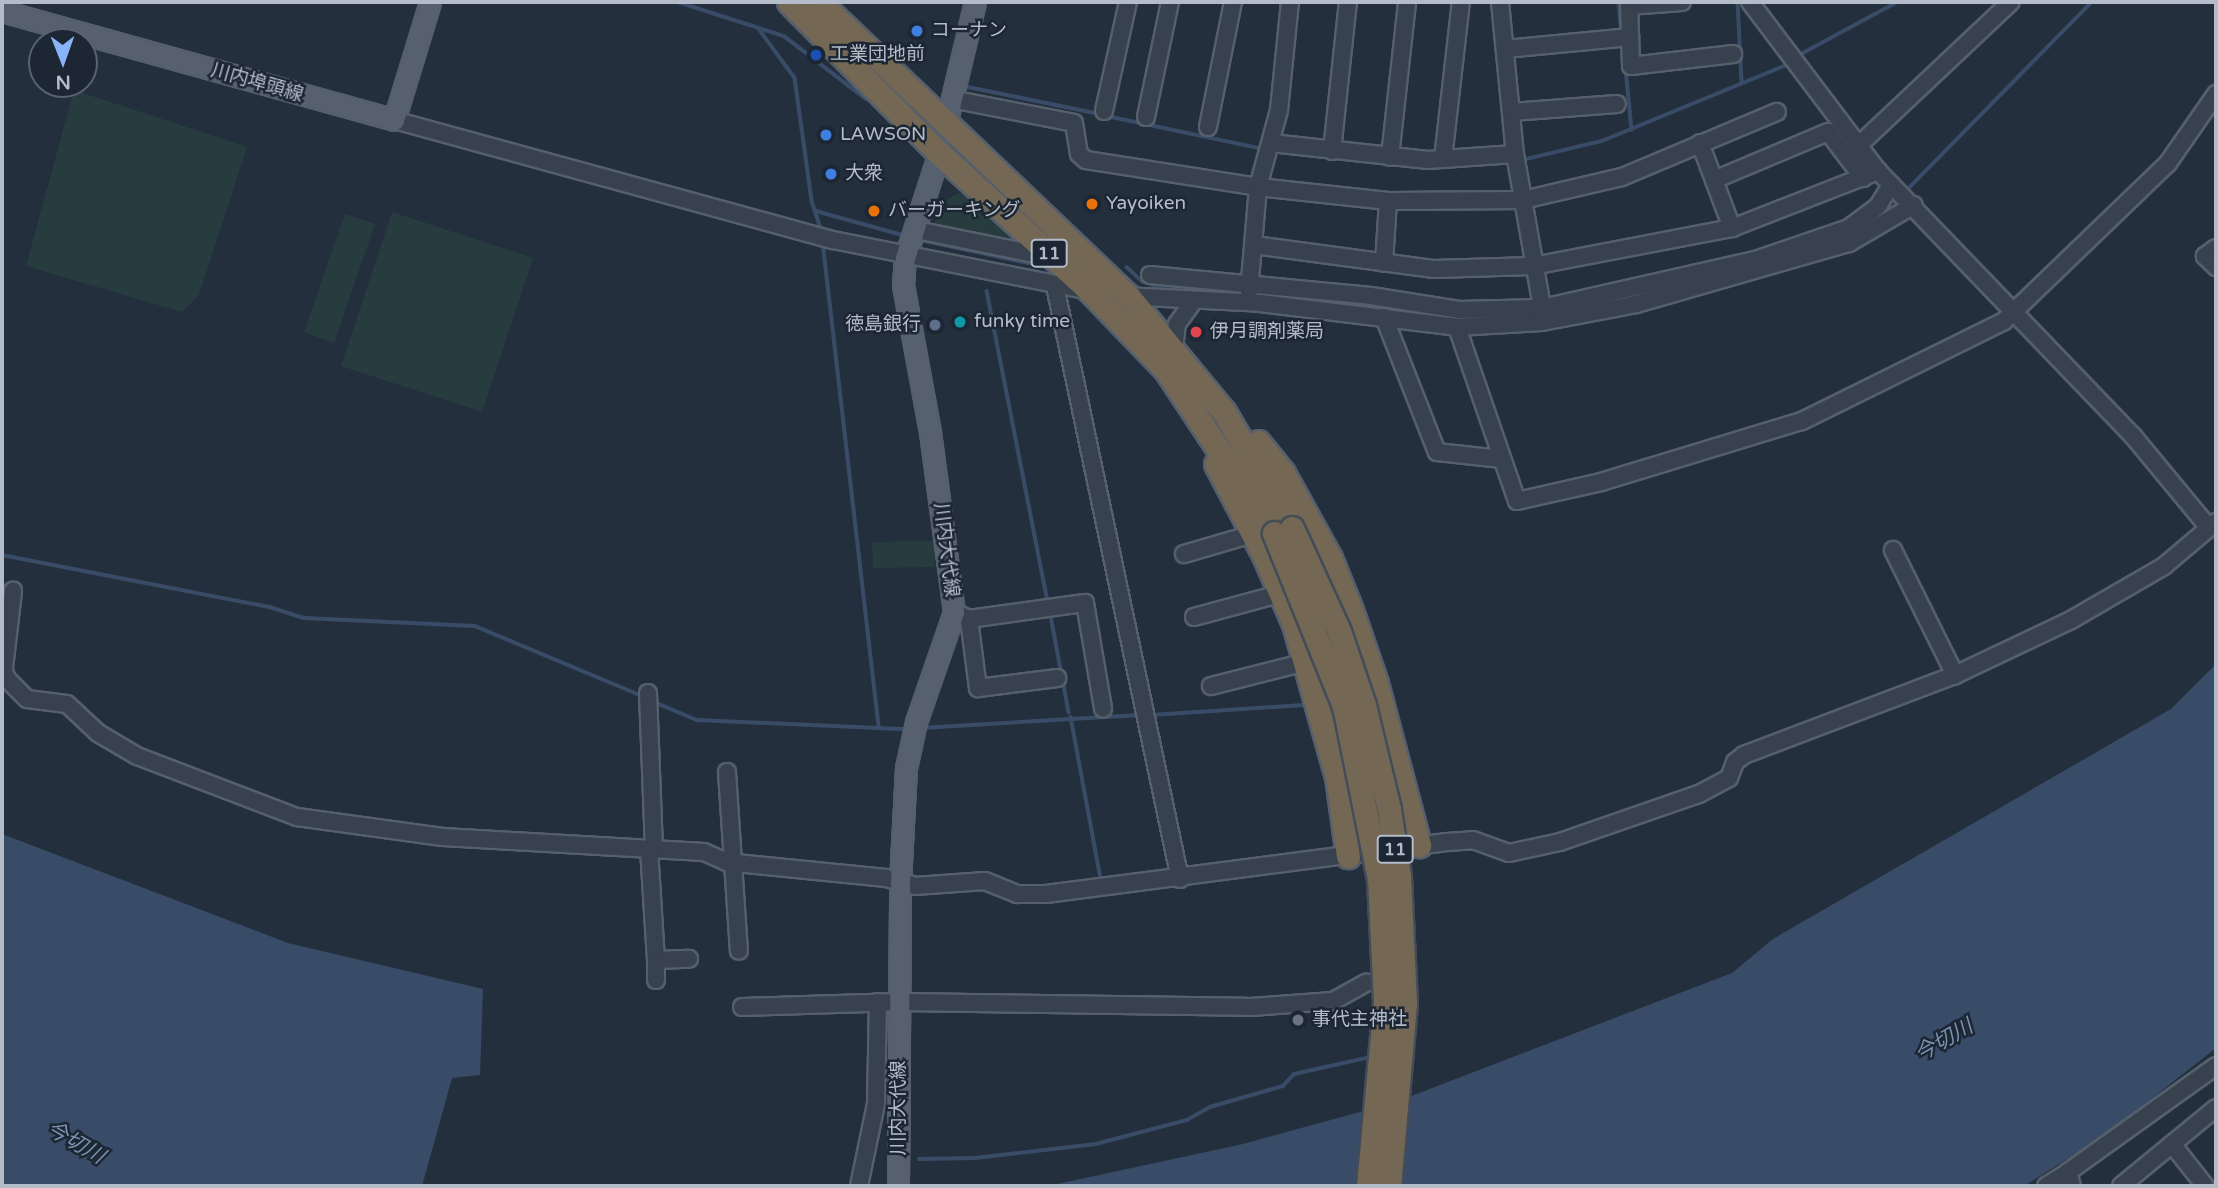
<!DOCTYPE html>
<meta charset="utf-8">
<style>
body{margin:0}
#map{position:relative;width:2218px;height:1188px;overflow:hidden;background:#242f3e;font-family:"Varela Round","Noto Sans JP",sans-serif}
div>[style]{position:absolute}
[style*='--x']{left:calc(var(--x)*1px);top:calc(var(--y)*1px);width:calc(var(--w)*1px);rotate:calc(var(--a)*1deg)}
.green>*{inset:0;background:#263c3f}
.water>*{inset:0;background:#394c67}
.stream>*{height:3.5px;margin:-1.75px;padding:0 1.75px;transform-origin:1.75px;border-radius:1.75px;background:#394c67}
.roads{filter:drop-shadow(2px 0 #565f6c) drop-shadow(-2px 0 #565f6c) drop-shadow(0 2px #565f6c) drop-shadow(0 -2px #565f6c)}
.minor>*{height:16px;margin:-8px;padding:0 8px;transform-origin:8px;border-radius:8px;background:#38414e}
.major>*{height:19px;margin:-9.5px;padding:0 9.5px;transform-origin:9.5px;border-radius:9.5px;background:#56606e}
.highway>*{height:23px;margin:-11.5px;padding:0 11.5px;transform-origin:11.5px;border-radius:11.5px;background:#746855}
.bridges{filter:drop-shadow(2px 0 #434c59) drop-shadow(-2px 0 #434c59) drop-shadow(0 2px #434c59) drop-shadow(0 -2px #434c59)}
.highway-bridge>*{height:23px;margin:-11.5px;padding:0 11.5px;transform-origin:11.5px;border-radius:11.5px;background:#746855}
.dots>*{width:19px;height:19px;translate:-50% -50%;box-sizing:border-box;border:4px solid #1d2633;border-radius:50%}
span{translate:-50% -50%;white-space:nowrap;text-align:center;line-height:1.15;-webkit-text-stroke:5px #1d2633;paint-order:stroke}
.shield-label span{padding:2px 5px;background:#1d2633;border:2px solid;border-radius:5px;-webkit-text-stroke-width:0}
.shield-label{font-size:18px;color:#b4bcc9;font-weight:700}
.poi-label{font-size:19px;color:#b4bcc9}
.left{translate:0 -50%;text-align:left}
.right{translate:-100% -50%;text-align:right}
.street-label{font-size:19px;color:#b4bcc9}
.water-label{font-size:21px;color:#7c92b1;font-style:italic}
.frame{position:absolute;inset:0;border:4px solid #b4bcc9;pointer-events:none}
.north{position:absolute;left:28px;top:28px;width:70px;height:70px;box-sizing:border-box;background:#1d2633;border:2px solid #59626f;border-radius:50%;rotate:179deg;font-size:19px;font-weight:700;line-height:28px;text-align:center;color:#b4bcc9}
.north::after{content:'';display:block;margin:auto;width:24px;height:32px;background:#8ab4f8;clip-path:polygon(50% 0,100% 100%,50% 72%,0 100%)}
</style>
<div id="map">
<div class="green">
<div style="clip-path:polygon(74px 90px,247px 147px,199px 295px,182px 312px,26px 266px)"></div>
<div style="clip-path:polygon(959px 193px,967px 196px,1025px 248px,932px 230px,947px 199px)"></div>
<div style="clip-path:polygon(392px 212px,533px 258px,482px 412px,341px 366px)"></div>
<div style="clip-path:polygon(345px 214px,375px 224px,334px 343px,304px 332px)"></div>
<div style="clip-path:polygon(935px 541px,935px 567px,873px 568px,872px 542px)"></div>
</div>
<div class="water">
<div style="clip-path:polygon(2216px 664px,2216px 1048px,2104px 1136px,2024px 1186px,1048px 1186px,1243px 1144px,1393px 1103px,1732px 973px,1773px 939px,2171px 709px)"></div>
<div style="clip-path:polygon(2px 834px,288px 943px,483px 989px,480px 1075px,452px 1078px,422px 1186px,2px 1186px)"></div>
</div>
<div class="stream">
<div style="--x:678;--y:2;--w:111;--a:17.8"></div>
<div style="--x:784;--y:36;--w:103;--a:37.5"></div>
<div style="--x:1619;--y:2;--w:32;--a:85"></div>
<div style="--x:1738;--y:2;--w:80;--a:87.1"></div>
<div style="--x:759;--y:29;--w:61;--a:53.7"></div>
<div style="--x:795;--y:78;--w:124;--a:82.1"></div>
<div style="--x:812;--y:201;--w:32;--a:72"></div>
<div style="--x:1801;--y:54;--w:109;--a:-28.4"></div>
<div style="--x:1626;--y:69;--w:61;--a:84.4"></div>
<div style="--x:968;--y:87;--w:134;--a:11.6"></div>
<div style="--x:1820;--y:107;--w:27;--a:54"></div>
<div style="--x:1107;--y:116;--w:160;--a:11.9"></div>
<div style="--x:1278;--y:151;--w:146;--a:6.3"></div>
<div style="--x:1522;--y:160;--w:82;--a:-13.4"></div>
<div style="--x:1602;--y:141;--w:202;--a:-22.4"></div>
<div style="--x:1462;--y:165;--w:49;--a:-3.5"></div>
<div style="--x:1906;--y:191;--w:265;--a:-45.5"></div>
<div style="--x:816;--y:211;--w:93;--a:15.5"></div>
<div style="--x:916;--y:239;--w:124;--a:12.1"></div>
<div style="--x:823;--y:242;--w:489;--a:83.4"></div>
<div style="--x:1127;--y:267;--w:21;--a:43"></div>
<div style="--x:1142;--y:281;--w:19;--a:18"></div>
<div style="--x:1160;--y:287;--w:84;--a:3.4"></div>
<div style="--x:987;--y:291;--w:317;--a:78.9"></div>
<div style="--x:1255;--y:293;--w:20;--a:6"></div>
<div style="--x:2;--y:555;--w:273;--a:11"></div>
<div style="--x:270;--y:607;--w:36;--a:18"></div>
<div style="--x:304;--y:618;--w:171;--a:2.7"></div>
<div style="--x:475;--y:626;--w:181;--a:22.7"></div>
<div style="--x:1051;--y:616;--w:98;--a:79.4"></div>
<div style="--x:652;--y:701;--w:49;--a:22.9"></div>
<div style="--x:697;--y:720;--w:209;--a:2.5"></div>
<div style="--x:1152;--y:715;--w:151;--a:-3.8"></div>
<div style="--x:1071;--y:717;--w:165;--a:79.5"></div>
<div style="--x:921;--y:728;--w:219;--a:-3.4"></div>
<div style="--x:919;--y:1159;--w:56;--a:-1"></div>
<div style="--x:975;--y:1158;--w:122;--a:-6.6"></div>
<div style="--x:1096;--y:1144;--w:94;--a:-14.8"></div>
<div style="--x:1187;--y:1120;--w:26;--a:-29"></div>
<div style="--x:1210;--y:1107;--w:76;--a:-16"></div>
<div style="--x:1283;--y:1086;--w:16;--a:-47"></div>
<div style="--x:1294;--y:1074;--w:74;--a:-12.5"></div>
</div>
<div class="roads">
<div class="minor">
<div style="--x:1500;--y:2;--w:153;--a:84.4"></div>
<div style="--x:1515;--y:154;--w:167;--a:80"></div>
<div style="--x:1629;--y:2;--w:64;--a:88.2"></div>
<div style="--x:1631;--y:66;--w:103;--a:-6.7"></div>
<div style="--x:1750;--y:2;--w:212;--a:52.9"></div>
<div style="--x:1878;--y:171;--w:368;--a:46.1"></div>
<div style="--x:2133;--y:436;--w:119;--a:50.4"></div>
<div style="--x:1629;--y:6;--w:53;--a:-4.3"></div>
<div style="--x:1505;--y:49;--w:126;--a:-5.5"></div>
<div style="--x:951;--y:99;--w:125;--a:11"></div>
<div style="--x:1074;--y:123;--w:31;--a:81"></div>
<div style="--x:1079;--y:154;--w:9;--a:41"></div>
<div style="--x:1086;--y:160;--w:174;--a:8.9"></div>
<div style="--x:1258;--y:187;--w:131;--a:6.1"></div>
<div style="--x:1388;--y:201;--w:62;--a:93.7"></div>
<div style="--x:1104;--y:111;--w:112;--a:-77.6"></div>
<div style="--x:1512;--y:112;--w:105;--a:-4.4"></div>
<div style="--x:1146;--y:117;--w:117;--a:-78.2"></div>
<div style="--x:394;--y:120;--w:455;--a:15.3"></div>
<div style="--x:833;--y:240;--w:263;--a:11.2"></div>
<div style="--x:1208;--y:127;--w:127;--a:-78.7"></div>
<div style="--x:1271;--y:143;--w:158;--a:6.2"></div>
<div style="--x:1428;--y:160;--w:87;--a:-3.9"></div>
<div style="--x:1700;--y:143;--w:91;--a:69.4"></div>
<div style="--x:1858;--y:146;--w:210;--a:-43.3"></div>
<div style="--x:1332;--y:151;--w:150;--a:-83.9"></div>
<div style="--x:1390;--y:157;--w:156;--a:-83.7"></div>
<div style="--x:1443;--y:159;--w:158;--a:-83.5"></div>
<div style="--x:1714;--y:180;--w:124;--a:-22.8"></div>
<div style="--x:1828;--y:132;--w:58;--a:52.7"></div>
<div style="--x:1388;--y:201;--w:135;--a:-0.4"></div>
<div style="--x:1523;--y:200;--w:102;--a:-13.1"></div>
<div style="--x:1622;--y:177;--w:168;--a:-22.8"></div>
<div style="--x:926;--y:232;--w:110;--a:11.5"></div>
<div style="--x:1254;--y:245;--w:182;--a:7.6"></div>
<div style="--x:1434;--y:269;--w:99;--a:-1.7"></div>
<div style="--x:1533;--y:266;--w:203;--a:-10.8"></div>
<div style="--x:1732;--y:228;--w:157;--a:-21.3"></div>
<div style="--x:2216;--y:248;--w:14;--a:144"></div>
<div style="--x:2205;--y:256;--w:16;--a:45"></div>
<div style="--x:1150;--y:275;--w:222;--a:5.4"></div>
<div style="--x:1371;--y:296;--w:89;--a:9"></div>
<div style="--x:1459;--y:310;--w:83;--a:-1.4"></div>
<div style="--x:1542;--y:308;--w:218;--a:-12.7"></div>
<div style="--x:1755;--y:260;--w:99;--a:-18.8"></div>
<div style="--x:1849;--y:228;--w:36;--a:-37"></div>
<div style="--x:1878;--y:206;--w:25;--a:-58"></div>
<div style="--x:1055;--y:286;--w:606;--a:78.1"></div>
<div style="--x:1249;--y:292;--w:105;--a:-85.1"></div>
<div style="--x:1258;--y:187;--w:80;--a:-74.7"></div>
<div style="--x:1279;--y:110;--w:109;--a:-84.2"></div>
<div style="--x:1124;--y:296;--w:136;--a:2.9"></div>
<div style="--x:1260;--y:303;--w:198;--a:6.9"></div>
<div style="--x:1457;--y:327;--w:85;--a:-3.4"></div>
<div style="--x:1542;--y:322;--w:96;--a:-10.8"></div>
<div style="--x:1636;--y:304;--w:222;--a:-16"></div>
<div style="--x:1849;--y:243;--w:75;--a:-30.3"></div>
<div style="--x:1384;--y:317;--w:145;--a:68.6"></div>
<div style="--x:1437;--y:452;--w:63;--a:6.3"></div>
<div style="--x:1457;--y:327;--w:184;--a:71"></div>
<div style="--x:1517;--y:501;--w:86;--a:-12.7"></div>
<div style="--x:1601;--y:482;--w:210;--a:-16.9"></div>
<div style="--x:1802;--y:421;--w:225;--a:-26.3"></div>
<div style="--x:2004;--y:321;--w:228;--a:-43.9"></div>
<div style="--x:2168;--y:163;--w:84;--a:-55.2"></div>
<div style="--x:1174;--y:348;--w:24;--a:-83"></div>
<div style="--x:1177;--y:324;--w:27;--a:-54"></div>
<div style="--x:1893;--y:550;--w:140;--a:63.6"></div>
<div style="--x:1184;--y:554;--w:72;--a:-16.2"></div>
<div style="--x:954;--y:612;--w:17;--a:25"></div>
<div style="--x:969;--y:619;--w:117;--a:-7.9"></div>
<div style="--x:1085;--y:603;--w:107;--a:80.3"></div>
<div style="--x:1194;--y:617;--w:92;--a:-15.1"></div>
<div style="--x:969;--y:619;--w:70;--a:82.6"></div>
<div style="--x:978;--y:688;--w:80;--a:-7.2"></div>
<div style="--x:2;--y:666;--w:14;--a:69"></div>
<div style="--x:7;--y:679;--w:28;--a:45"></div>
<div style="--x:27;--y:699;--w:40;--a:7.1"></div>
<div style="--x:67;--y:704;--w:42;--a:43.1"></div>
<div style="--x:98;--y:733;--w:45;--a:30.5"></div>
<div style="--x:137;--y:756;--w:171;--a:20.9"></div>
<div style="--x:297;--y:817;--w:147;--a:7.8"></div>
<div style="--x:443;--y:837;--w:261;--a:3.3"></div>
<div style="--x:704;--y:852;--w:24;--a:24"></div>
<div style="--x:726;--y:862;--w:161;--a:5.7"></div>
<div style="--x:886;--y:878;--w:30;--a:15"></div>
<div style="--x:915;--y:886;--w:70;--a:-4.1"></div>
<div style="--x:985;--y:881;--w:35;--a:22"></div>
<div style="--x:1017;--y:894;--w:29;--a:0"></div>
<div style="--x:1046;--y:894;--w:404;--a:-7.4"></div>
<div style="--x:1447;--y:842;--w:26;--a:-4"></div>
<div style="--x:1473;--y:840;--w:38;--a:20"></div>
<div style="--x:1509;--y:853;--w:52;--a:-12.2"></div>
<div style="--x:1560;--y:842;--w:147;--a:-19.1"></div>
<div style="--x:1699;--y:794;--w:34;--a:-28"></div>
<div style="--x:1729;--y:778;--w:17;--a:-69"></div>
<div style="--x:1735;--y:762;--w:11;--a:-38"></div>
<div style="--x:1744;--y:755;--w:226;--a:-20.8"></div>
<div style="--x:1955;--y:675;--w:128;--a:-25.4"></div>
<div style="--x:2071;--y:620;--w:108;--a:-30.1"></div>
<div style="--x:2164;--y:566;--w:68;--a:-40.2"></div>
<div style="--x:4;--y:668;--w:78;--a:-83.3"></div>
<div style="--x:1211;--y:686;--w:98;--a:-14.2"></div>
<div style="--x:648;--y:693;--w:156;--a:87.8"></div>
<div style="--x:727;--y:772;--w:179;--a:86.2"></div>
<div style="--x:649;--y:849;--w:111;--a:86.4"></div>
<div style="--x:656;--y:960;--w:33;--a:-2"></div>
<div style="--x:656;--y:960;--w:20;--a:90"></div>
<div style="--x:742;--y:1007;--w:158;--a:-1.8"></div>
<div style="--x:900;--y:1002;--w:351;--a:0.8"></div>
<div style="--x:1251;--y:1007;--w:82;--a:-4.2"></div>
<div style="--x:1333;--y:1001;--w:38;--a:-29"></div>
<div style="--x:2172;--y:1144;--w:53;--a:51.8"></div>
<div style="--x:859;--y:1186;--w:84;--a:-78.3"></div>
<div style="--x:876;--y:1104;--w:102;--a:-88.9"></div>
<div style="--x:2046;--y:1186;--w:26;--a:-32"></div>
<div style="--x:2072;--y:1186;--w:15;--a:-106"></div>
<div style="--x:2068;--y:1172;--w:182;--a:-35.6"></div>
<div style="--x:2121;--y:1186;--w:123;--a:-39.4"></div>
</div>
<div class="major">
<div style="--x:2;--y:11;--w:407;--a:15.5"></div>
<div style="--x:394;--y:120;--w:123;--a:-73"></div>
<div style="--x:898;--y:1186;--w:304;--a:-89.6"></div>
<div style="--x:900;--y:882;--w:114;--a:-87"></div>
<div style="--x:906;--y:768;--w:47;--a:-77.7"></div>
<div style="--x:916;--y:722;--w:116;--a:-70.9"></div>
<div style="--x:954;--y:612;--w:182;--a:-97.6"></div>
<div style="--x:930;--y:432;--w:149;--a:-100.4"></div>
<div style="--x:903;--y:285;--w:27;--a:-86"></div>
<div style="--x:905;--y:258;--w:110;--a:-72.1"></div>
<div style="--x:939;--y:153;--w:155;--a:-76.6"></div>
</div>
<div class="highway">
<div style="--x:789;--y:2;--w:213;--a:45.2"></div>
<div style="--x:939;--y:153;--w:205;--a:42.4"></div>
<div style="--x:1090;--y:291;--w:110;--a:46.1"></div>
<div style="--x:1166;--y:370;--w:196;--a:56.5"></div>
<div style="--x:819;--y:2;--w:427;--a:43.6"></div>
<div style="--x:1128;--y:296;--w:151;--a:50.4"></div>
<div style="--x:1224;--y:412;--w:134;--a:59.6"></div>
<div style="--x:1258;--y:442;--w:40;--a:51"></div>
<div style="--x:1283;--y:473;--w:97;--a:61.1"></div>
<div style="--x:1330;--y:558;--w:56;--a:68"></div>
<div style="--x:1351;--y:610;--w:77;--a:71.1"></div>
<div style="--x:1376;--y:683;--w:168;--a:75.1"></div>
<div style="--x:1216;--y:464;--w:101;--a:62.2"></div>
<div style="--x:1263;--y:553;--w:77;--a:66.4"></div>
<div style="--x:1294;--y:624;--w:159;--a:74.3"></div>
<div style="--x:1337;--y:777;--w:80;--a:82.1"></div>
</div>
</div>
<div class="bridges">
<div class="highway-bridge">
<div style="--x:1292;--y:528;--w:113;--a:65.5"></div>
<div style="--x:1339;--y:631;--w:78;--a:71.3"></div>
<div style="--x:1364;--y:705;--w:107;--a:76.5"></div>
<div style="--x:1389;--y:809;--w:68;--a:81.5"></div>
<div style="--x:1399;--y:876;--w:128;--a:87.3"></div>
<div style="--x:1405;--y:1004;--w:183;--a:95"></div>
<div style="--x:1274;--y:533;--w:187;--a:68"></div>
<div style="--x:1344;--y:706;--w:177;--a:78.6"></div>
<div style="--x:1379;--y:879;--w:124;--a:87.2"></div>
<div style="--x:1385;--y:1003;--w:184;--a:95.3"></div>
</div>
</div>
<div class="dots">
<div style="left:917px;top:31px;background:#3f7fe0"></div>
<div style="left:816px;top:55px;background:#1a4fb4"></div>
<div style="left:826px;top:135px;background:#3f7fe0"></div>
<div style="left:831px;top:174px;background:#3f7fe0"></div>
<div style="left:1092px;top:204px;background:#e8710a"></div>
<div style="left:874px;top:211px;background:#e8710a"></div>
<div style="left:960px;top:322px;background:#0f9aa8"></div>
<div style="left:935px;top:325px;background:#5c6f8a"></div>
<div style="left:1196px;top:332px;background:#e0444e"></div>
<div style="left:1298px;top:1020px;background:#6b7280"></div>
</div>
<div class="shield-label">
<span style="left:1049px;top:253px">11</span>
<span style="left:1395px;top:849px">11</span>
</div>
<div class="poi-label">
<span class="left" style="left:931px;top:31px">コーナン</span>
<span class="left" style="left:830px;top:55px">工業団地前</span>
<span class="left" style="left:840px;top:135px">LAWSON</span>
<span class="left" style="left:845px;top:174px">大衆</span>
<span class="left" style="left:1106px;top:204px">Yayoiken</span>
<span class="left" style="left:888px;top:211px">バーガーキング</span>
<span class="left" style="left:974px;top:322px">funky time</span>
<span class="right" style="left:921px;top:325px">徳島銀行</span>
<span class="left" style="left:1210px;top:332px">伊月調剤薬局</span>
<span class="left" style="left:1312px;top:1020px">事代主神社</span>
</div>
<div class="street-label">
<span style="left:257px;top:83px;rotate:16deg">川内埠頭線</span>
<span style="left:946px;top:550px;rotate:83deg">川内大代線</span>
<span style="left:899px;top:1108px;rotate:-90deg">川内大代線</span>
</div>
<div class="water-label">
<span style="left:1944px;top:1041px;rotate:-30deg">今切川</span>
<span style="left:75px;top:1143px;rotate:30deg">今切川</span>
</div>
<div class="frame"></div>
<div class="north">N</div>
</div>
